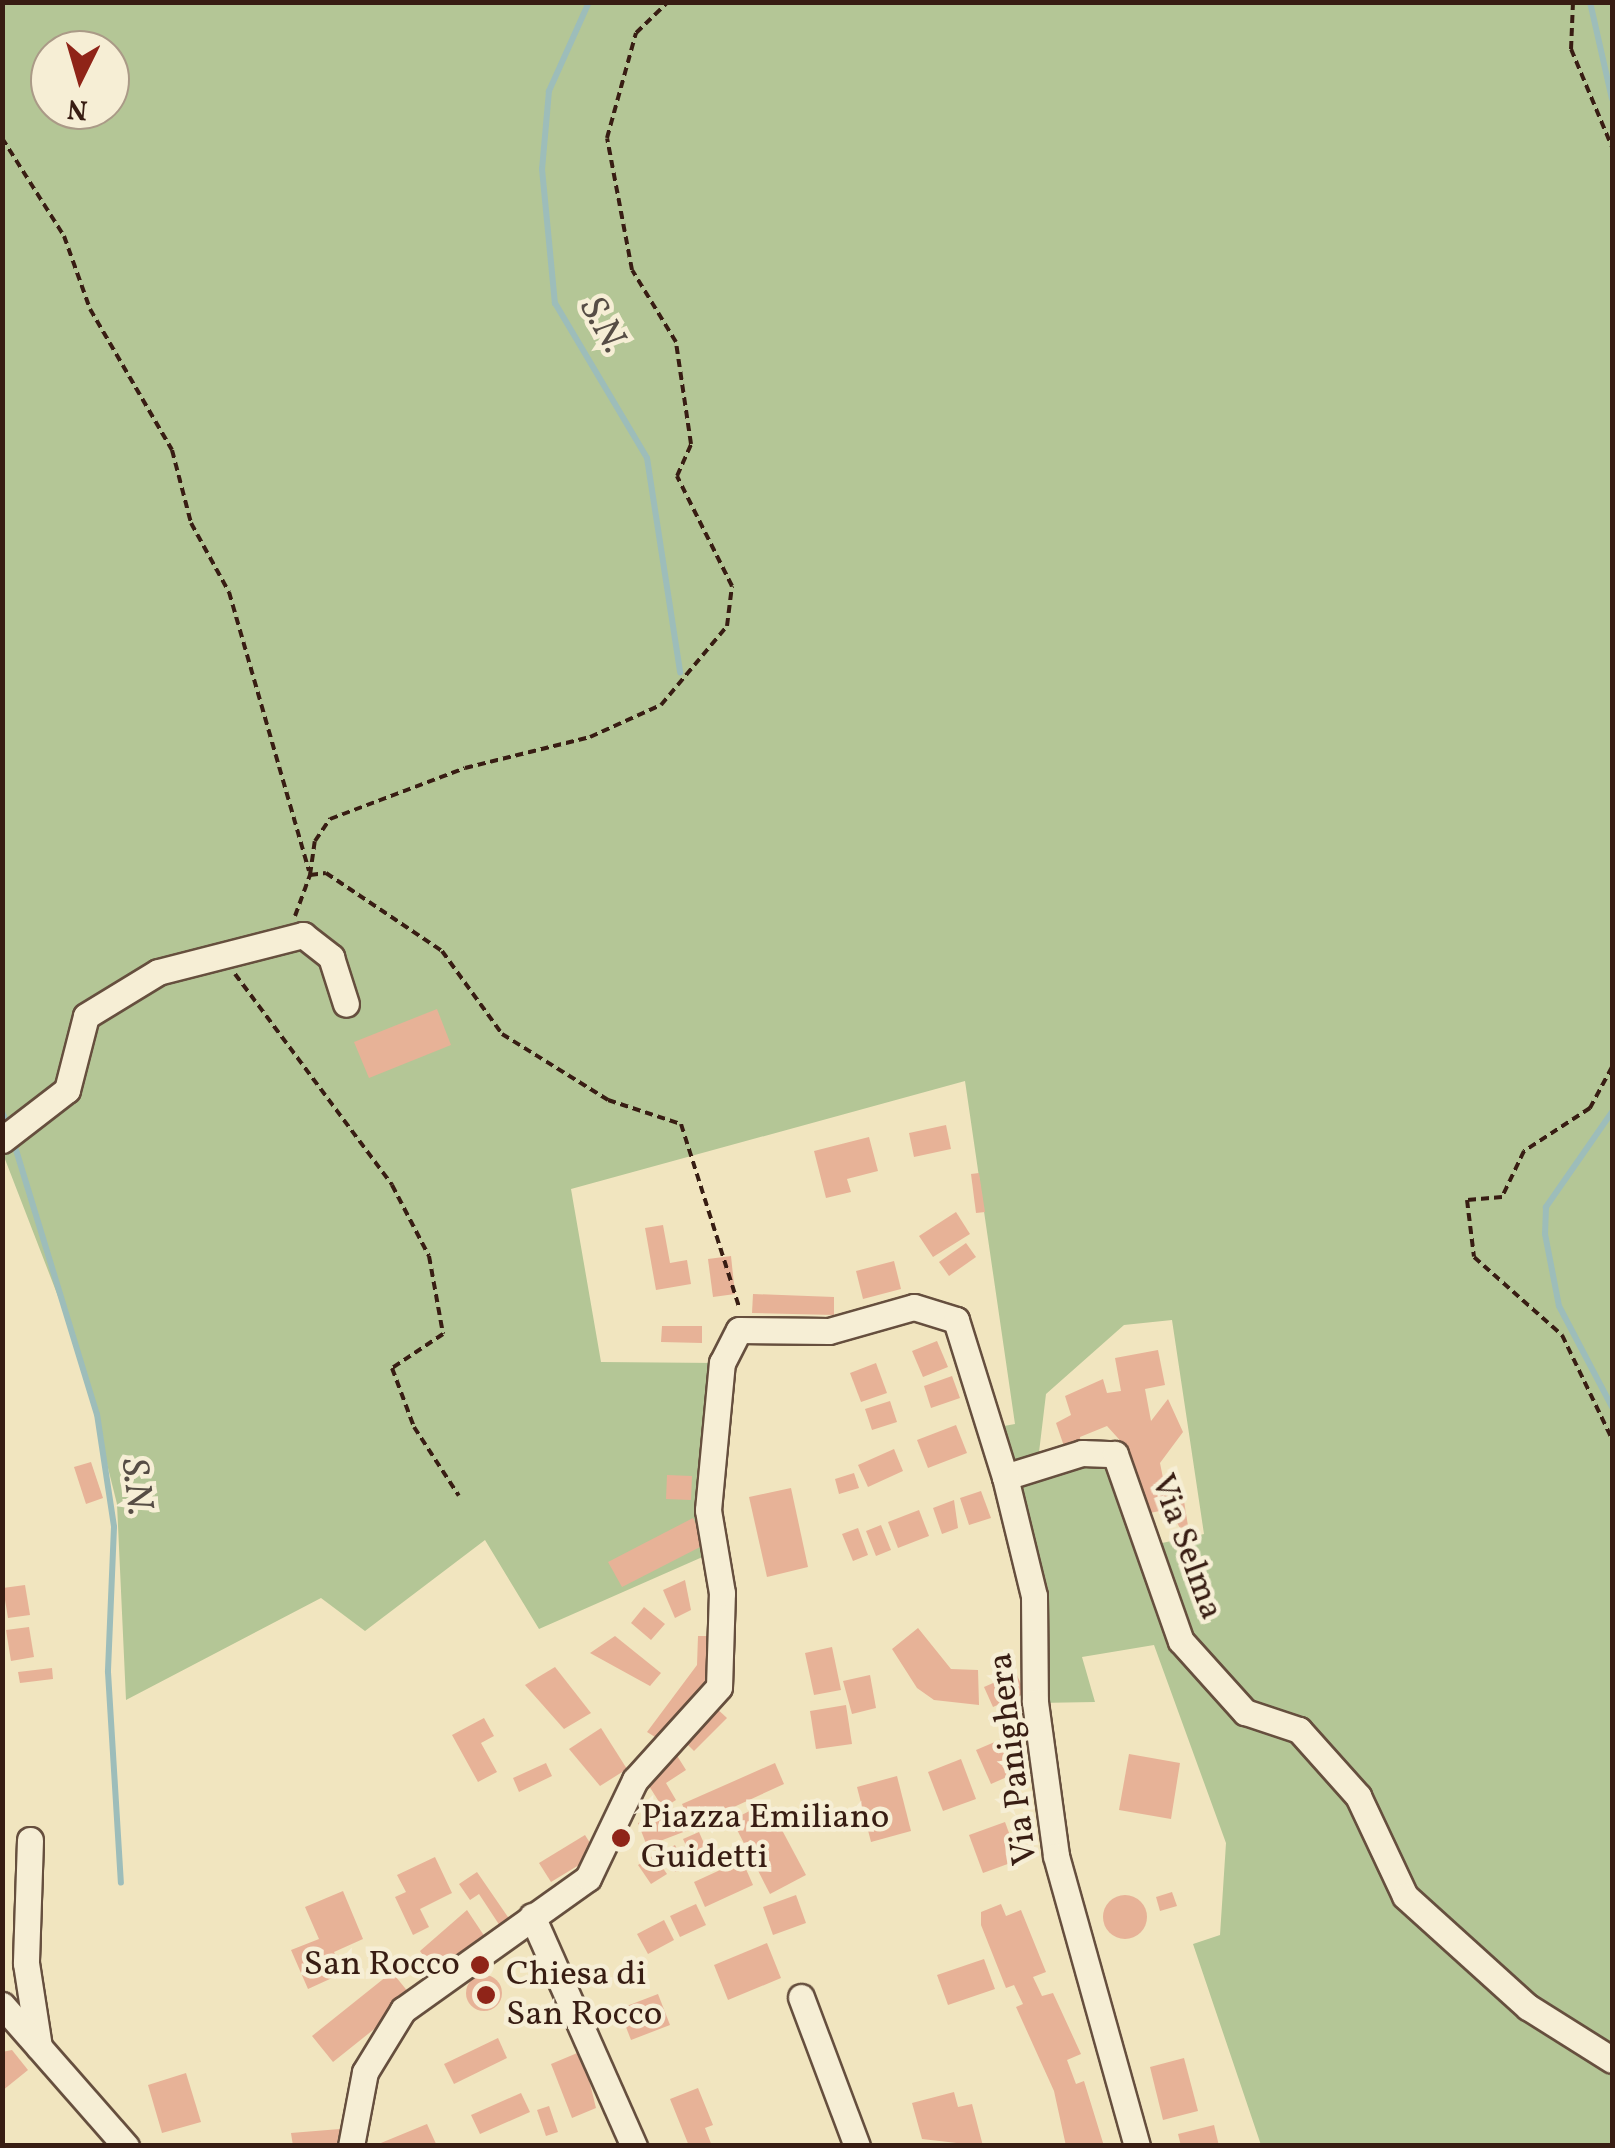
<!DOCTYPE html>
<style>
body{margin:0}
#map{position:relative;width:1615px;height:2148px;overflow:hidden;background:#f1e5bf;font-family:Vollkorn,serif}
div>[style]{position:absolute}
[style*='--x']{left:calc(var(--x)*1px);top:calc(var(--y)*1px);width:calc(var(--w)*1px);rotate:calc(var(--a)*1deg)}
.green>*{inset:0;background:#b4c696}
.stream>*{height:6px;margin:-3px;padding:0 3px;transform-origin:3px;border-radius:3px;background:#9dbdba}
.building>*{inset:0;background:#e7b297}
.round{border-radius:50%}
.path>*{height:4px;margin-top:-2px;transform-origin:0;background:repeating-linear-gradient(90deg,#381d13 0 8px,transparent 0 13px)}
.roads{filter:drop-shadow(2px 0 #664f3e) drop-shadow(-2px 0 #664f3e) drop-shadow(0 2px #664f3e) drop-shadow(0 -2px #664f3e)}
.minor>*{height:25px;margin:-12.5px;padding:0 12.5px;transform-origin:12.5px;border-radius:12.5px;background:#f6eed5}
.dots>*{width:28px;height:28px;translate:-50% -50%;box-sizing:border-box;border:5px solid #f6eed5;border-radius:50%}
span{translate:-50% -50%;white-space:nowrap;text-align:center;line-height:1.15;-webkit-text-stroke:9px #f6eed5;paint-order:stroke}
.street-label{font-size:35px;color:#381d13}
.poi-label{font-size:35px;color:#381d13}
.left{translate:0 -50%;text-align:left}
.right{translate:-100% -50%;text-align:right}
.water-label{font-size:38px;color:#564d45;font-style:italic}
.frame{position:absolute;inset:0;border:5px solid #381d13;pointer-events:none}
.north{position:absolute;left:30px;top:30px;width:100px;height:100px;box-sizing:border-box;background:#f6eed5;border:2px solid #aa9a87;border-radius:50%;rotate:185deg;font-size:28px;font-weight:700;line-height:40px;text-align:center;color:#381d13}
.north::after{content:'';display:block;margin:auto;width:35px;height:45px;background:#8f2418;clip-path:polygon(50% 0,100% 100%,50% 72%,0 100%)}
</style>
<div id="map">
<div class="green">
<div style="clip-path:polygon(evenodd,2px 3px,1612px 3px,1612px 2145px,1261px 2145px,1193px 1944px,1220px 1935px,1226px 1843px,1154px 1645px,1082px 1657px,1095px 1702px,1037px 1703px,1036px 1597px,993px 1428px,1015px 1424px,965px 1081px,571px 1189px,601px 1362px,717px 1363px,707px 1555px,539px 1629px,485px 1540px,365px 1631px,321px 1598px,126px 1700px,117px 1504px,78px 1348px,3px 1154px,2px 3px,50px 50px,110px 50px,110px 110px,50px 110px,50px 50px,2px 3px,1172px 1320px,1204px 1534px,1148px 1546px,1115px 1454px,1037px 1469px,1046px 1394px,1124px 1325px,1172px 1320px)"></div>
</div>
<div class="stream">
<div style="--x:589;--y:2;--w:98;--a:114.2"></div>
<div style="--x:549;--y:91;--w:78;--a:95.1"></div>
<div style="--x:542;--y:169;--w:135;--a:84.5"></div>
<div style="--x:555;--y:303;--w:180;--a:59.3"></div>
<div style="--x:647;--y:458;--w:217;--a:81.2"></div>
<div style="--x:1590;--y:2;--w:99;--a:77.2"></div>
<div style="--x:2;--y:1112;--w:17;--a:66"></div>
<div style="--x:1612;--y:1112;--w:116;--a:124.8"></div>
<div style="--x:1546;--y:1207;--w:27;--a:92"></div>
<div style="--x:1545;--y:1234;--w:73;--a:79"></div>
<div style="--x:1559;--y:1306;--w:114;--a:62.3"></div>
<div style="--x:13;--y:1140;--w:287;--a:73"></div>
<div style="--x:97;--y:1414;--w:114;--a:81.4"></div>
<div style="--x:114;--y:1527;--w:145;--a:92.4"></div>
<div style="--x:108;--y:1672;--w:211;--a:86.5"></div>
</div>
<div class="building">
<div style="clip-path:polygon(437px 1009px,451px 1045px,369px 1078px,354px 1042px)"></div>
<div style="clip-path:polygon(946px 1125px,951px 1149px,914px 1157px,909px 1133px)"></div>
<div style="clip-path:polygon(869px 1137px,878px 1171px,847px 1179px,851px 1192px,826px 1198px,814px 1151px)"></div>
<div style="clip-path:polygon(979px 1173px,985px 1212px,976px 1213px,971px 1174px)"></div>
<div style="clip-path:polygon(956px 1212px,970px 1234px,933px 1257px,919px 1236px)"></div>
<div style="clip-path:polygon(663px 1225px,670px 1263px,687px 1260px,691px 1284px,656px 1290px,645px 1228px)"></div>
<div style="clip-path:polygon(966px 1243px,976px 1257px,949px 1276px,939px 1262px)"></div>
<div style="clip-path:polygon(731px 1256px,735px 1294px,713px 1297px,708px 1259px)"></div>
<div style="clip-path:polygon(894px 1261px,901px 1289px,863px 1299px,856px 1271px)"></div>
<div style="clip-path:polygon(753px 1294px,834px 1297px,834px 1315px,752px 1313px)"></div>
<div style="clip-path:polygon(662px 1326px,702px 1326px,702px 1343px,661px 1342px)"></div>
<div style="clip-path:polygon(937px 1341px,948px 1367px,923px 1377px,912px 1351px)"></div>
<div style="clip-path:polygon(1158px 1350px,1165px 1385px,1145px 1389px,1151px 1421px,1168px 1399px,1183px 1432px,1160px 1463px,1164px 1483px,1181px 1482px,1188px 1526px,1180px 1528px,1169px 1509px,1150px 1513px,1152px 1529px,1126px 1447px,1107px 1426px,1080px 1437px,1081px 1448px,1067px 1455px,1056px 1423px,1071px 1415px,1065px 1396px,1103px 1379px,1107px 1393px,1121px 1391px,1115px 1358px)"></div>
<div style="clip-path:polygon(876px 1363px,887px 1393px,861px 1402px,850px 1373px)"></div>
<div style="clip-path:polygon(952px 1376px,960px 1398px,931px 1408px,924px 1386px)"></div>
<div style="clip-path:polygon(890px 1401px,897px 1422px,872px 1430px,865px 1409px)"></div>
<div style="clip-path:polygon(956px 1425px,967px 1453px,928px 1468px,917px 1440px)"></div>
<div style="clip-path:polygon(894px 1449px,903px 1471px,868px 1487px,858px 1465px)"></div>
<div style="clip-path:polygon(91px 1462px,103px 1498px,86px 1504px,74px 1467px)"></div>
<div style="clip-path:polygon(854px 1473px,859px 1488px,839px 1494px,835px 1479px)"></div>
<div style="clip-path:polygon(667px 1475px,692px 1476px,691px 1500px,666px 1499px)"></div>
<div style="clip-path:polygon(791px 1488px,808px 1567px,767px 1577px,749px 1497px)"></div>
<div style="clip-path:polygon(981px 1491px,991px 1518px,969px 1525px,960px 1498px)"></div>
<div style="clip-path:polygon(954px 1500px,958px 1528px,942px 1534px,933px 1508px)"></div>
<div style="clip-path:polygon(919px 1510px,929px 1536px,898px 1548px,888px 1522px)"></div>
<div style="clip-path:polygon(693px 1518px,706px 1544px,622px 1587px,608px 1562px)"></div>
<div style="clip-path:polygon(881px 1525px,891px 1550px,876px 1556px,866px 1531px)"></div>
<div style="clip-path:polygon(858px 1528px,868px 1555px,853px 1561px,842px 1534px)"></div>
<div style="clip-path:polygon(685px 1580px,691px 1610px,675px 1618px,663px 1590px)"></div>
<div style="clip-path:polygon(25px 1585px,30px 1615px,8px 1618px,3px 1588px)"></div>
<div style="clip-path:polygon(644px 1607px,665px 1624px,651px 1640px,631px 1623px)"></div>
<div style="clip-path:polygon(29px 1627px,34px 1657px,11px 1661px,6px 1630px)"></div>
<div style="clip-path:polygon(918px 1628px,951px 1669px,978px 1670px,979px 1705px,934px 1700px,917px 1688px,892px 1649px)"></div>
<div style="clip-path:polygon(615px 1636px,661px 1673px,650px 1686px,590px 1653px)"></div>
<div style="clip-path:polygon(698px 1636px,717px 1636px,716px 1674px,668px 1745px,647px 1732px,697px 1665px)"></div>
<div style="clip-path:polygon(832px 1647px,841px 1690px,814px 1695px,805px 1653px)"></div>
<div style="clip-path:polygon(555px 1667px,591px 1713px,564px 1729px,525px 1685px)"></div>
<div style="clip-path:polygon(52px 1668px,53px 1679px,20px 1683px,18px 1672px)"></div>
<div style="clip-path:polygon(1016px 1673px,1025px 1693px,993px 1707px,984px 1687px)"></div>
<div style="clip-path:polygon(870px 1675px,876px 1708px,852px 1714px,843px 1681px)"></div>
<div style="clip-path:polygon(846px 1705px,852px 1744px,816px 1749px,810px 1711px)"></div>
<div style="clip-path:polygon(714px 1706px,727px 1718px,694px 1751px,682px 1739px)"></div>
<div style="clip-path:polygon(484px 1718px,494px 1736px,481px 1743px,497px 1772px,478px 1782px,452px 1735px)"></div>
<div style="clip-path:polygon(601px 1728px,627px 1769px,600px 1786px,569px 1749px)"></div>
<div style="clip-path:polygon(1011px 1735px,1025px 1769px,991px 1784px,976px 1750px)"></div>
<div style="clip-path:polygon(676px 1754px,686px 1770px,666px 1783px,676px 1800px,663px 1808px,642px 1775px)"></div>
<div style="clip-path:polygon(1129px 1754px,1180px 1763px,1171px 1819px,1119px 1810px)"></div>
<div style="clip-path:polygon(961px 1759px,976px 1799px,943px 1811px,928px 1772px)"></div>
<div style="clip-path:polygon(546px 1763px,552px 1776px,519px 1792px,513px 1778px)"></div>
<div style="clip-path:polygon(775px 1763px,784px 1784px,692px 1826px,682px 1804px)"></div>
<div style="clip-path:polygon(897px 1776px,911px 1831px,871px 1842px,857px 1787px)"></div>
<div style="clip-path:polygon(767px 1802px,806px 1875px,770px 1894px,732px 1820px)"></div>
<div style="clip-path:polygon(677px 1808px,686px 1831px,647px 1846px,638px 1823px)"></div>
<div style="clip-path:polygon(1005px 1822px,1019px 1860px,983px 1873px,969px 1835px)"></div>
<div style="clip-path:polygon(699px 1832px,706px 1848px,691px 1856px,683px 1839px)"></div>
<div style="clip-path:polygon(585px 1835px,597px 1854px,551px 1882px,539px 1863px)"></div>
<div style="clip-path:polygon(675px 1845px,686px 1866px,675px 1872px,664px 1851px)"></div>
<div style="clip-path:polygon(654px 1855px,667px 1874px,651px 1884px,638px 1865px)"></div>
<div style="clip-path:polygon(435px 1857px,452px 1893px,420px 1909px,429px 1927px,413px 1935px,395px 1897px,406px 1892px,397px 1875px)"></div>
<div style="clip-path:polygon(742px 1860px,753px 1885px,705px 1907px,694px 1882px)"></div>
<div style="clip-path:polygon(477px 1872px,510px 1920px,500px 1926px,479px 1894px,470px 1900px,459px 1884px)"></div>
<div style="clip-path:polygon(343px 1891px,363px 1939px,334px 1952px,343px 1973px,308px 1989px,291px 1950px,319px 1939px,305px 1907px)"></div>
<div style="clip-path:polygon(1172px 1892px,1177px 1906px,1160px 1911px,1156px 1897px)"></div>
<div class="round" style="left:1103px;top:1895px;width:44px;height:44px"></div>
<div style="clip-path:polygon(796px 1895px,806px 1923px,773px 1935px,763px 1907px)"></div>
<div style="clip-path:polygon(696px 1904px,706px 1925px,680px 1937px,670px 1916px)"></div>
<div style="clip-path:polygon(1001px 1904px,1006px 1916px,1021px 1910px,1046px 1972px,1033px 1977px,1042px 1996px,1053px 1993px,1081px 2054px,1067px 2060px,1076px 2084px,1084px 2081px,1104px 2146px,1066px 2146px,1054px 2091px,1016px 2007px,1023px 2004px,1014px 1985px,1006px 1988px,981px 1925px,981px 1912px)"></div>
<div style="clip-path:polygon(467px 1910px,485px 1937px,436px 1974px,420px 1951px)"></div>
<div style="clip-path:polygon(664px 1920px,674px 1940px,648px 1954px,637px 1934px)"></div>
<div style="clip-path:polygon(767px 1943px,781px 1978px,728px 2000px,714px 1965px)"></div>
<div style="clip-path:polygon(984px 1959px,995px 1989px,948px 2005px,937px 1975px)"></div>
<div style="clip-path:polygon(392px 1972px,413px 1998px,333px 2062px,312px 2036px)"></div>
<div class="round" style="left:466px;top:1975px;width:36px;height:36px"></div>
<div style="clip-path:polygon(658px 1994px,670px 2025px,631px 2040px,619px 2009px)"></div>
<div style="clip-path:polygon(498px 2038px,507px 2058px,454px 2084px,444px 2064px)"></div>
<div style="clip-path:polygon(12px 2050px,28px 2070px,2px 2091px,2px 2052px)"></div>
<div style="clip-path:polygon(582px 2051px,596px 2108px,572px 2118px,551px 2064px)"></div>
<div style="clip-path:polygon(1184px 2058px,1198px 2111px,1163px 2120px,1150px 2067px)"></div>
<div style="clip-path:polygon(186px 2073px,201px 2122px,162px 2133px,148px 2085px)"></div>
<div style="clip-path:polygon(698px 2088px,713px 2125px,705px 2128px,712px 2146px,689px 2146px,670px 2099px)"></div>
<div style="clip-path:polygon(954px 2092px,958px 2107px,972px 2104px,983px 2146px,922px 2139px,912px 2103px)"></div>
<div style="clip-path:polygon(521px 2093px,530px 2112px,480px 2134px,471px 2115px)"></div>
<div style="clip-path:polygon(549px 2106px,558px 2132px,546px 2136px,537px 2110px)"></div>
<div style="clip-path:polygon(427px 2124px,437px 2146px,376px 2146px,376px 2145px)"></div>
<div style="clip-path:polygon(1214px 2125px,1219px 2146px,1181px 2146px,1178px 2134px)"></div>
<div style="clip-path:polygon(340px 2129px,341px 2146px,293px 2146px,291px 2133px)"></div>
</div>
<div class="path">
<div style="--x:1573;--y:2;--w:47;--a:92.4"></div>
<div style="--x:1571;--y:49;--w:106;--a:67.3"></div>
<div style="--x:2;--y:138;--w:116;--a:57.7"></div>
<div style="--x:64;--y:236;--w:77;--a:70.4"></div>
<div style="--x:90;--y:309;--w:163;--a:59.8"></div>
<div style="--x:172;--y:450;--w:75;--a:75.4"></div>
<div style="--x:191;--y:523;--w:79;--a:61.2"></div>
<div style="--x:229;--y:592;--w:290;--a:74"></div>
<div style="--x:310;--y:875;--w:34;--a:-82"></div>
<div style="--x:315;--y:841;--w:27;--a:-56"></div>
<div style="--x:330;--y:819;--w:144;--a:-20.7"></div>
<div style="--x:465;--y:768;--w:129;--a:-13.9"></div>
<div style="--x:590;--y:737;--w:78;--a:-24.3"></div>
<div style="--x:661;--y:705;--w:103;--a:-50.1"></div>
<div style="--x:727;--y:626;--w:40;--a:-82.9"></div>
<div style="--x:732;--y:586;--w:123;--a:-116.6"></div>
<div style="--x:677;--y:476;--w:35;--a:-66"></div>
<div style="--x:691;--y:444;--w:103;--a:-98.4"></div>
<div style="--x:676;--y:342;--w:84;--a:-121.4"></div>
<div style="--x:632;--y:270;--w:134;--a:-100.7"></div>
<div style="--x:607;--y:138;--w:109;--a:-74.6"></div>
<div style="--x:636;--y:33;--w:45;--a:-44.1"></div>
<div style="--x:295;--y:916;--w:44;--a:-69.9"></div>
<div style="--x:310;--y:875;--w:16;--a:-7"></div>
<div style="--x:326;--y:873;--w:140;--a:33.9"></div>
<div style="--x:442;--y:951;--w:102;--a:54.1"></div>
<div style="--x:502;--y:1034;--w:125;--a:31.9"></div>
<div style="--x:608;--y:1100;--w:77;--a:18.2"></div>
<div style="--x:681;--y:1124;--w:192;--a:72.4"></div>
<div style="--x:235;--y:974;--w:263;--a:53.3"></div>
<div style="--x:392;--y:1185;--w:80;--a:62.5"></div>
<div style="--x:429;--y:1256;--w:79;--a:79.8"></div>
<div style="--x:443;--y:1334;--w:61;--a:146.3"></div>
<div style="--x:392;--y:1368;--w:63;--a:69.6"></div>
<div style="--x:414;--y:1427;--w:82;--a:56.9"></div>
<div style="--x:1612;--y:1067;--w:47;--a:118.2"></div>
<div style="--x:1590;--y:1108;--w:79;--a:146.9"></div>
<div style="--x:1524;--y:1151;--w:51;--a:115.6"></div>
<div style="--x:1502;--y:1197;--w:35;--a:175"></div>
<div style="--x:1467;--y:1200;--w:57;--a:83"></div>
<div style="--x:1474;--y:1257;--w:118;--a:41.6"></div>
<div style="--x:1562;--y:1335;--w:115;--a:64.3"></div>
</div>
<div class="roads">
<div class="minor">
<div style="--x:2;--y:1140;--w:82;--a:-37.6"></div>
<div style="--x:67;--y:1090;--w:76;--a:-75.6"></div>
<div style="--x:86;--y:1016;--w:84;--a:-31.4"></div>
<div style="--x:158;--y:972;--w:150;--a:-14.3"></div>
<div style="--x:303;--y:935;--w:36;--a:38"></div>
<div style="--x:331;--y:957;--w:49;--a:72.3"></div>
<div style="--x:1005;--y:1477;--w:81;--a:-17.3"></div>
<div style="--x:1082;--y:1453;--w:33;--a:2"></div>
<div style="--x:1115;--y:1454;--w:198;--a:70.6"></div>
<div style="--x:1181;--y:1641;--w:96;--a:48"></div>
<div style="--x:1245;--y:1712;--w:57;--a:18.4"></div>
<div style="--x:1299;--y:1730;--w:89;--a:48.2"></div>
<div style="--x:1358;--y:1796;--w:110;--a:64.8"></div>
<div style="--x:1405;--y:1896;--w:166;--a:42.1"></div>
<div style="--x:1528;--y:2007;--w:99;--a:32.2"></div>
<div style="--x:30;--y:1840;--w:123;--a:91.9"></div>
<div style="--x:26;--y:1963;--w:85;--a:81.2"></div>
<div style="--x:532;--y:1916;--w:252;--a:66.1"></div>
<div style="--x:801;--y:1997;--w:159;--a:69.4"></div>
<div style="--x:2;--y:2005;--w:188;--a:48.7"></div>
<div style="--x:351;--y:2146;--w:75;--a:-79.3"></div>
<div style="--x:365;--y:2072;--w:73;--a:-58.5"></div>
<div style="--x:403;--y:2010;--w:227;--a:-35.5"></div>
<div style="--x:588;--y:1878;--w:109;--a:-64.4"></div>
<div style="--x:635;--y:1780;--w:125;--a:-47.9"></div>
<div style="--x:719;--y:1687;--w:94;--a:-88.2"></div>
<div style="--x:722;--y:1593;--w:84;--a:-99.6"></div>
<div style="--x:708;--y:1510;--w:148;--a:-84.6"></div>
<div style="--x:722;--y:1363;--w:37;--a:-63"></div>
<div style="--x:739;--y:1330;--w:90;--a:0.6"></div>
<div style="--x:829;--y:1331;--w:88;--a:-15.8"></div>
<div style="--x:914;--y:1307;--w:44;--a:17.2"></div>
<div style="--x:956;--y:1320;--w:164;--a:72.7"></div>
<div style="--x:1005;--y:1477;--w:122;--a:76.3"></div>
<div style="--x:1034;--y:1596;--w:106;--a:89.5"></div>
<div style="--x:1035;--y:1702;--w:155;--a:82.2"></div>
<div style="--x:1056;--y:1856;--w:301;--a:74.4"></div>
</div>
</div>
<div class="dots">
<div style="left:621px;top:1838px;background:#8f2418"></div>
<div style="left:480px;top:1965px;background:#8f2418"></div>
<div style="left:486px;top:1995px;background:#8f2418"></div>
</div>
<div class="street-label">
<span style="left:1186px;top:1547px;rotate:70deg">Via Selma</span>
<span style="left:1014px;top:1759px;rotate:-97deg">Via Panighera</span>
</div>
<div class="poi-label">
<span class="left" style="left:641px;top:1838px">Piazza Emiliano<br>Guidetti</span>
<span class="right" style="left:460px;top:1965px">San Rocco</span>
<span class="left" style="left:506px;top:1995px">Chiesa di<br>San Rocco</span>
</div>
<div class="water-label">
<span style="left:602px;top:326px;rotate:60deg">S.N.</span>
<span style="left:135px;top:1487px;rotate:83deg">S.N.</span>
</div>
<div class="frame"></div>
<div class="north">N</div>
</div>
